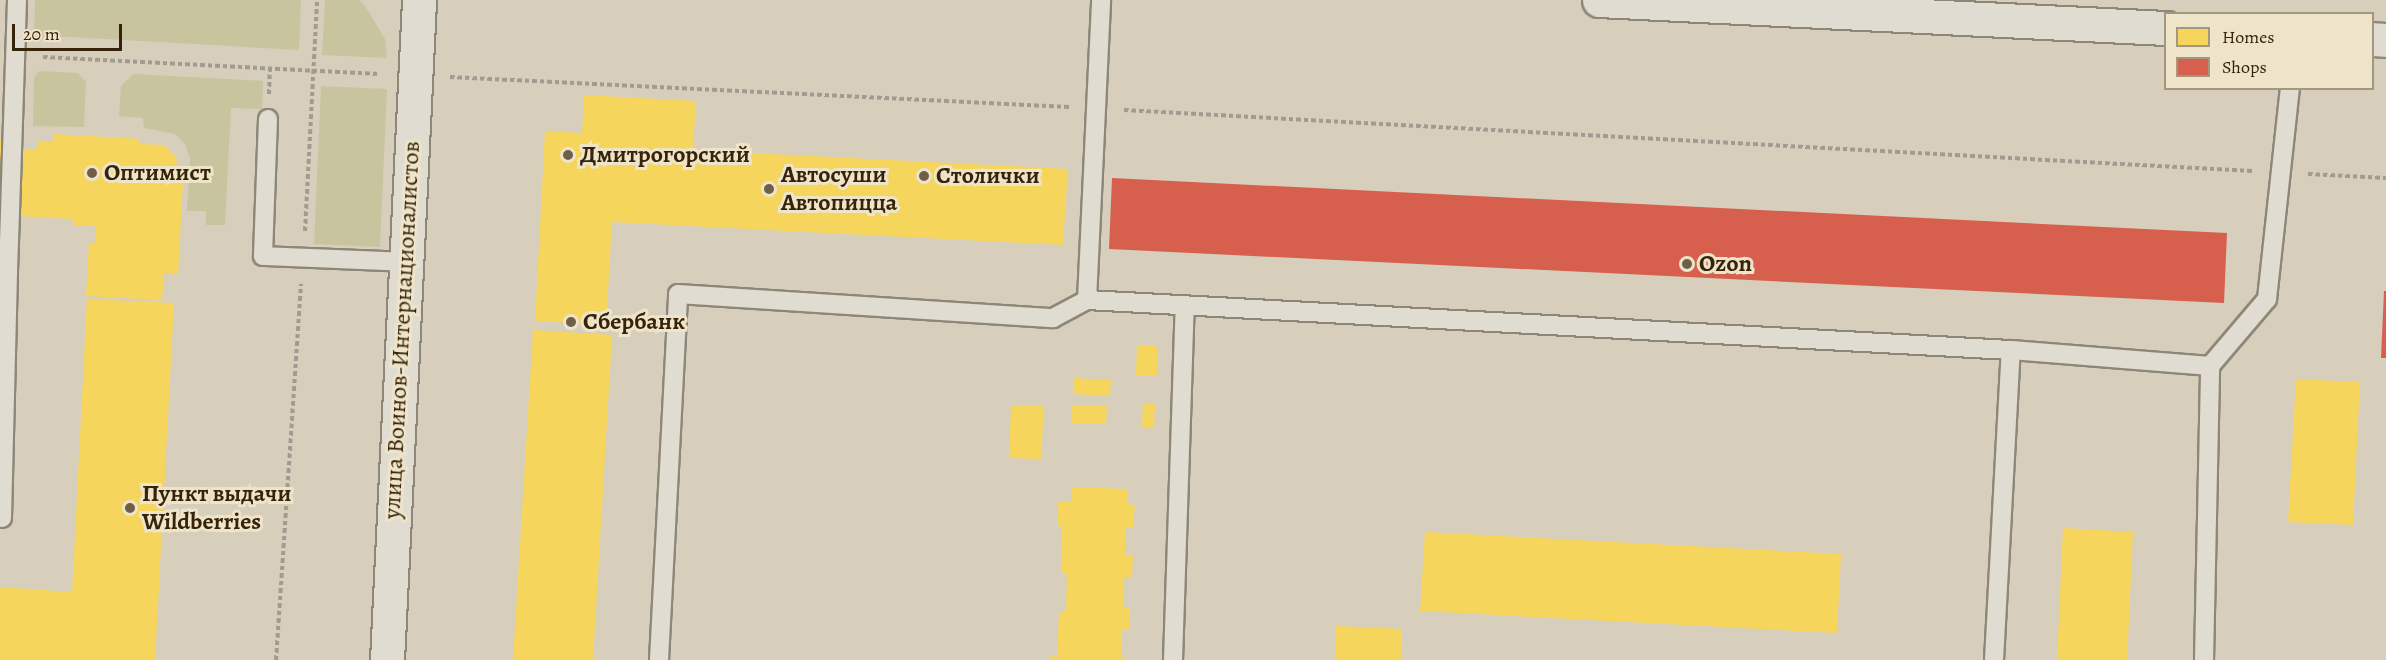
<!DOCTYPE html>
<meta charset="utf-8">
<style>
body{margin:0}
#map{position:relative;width:2386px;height:660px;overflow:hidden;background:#d7cfbb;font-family:Alegreya,serif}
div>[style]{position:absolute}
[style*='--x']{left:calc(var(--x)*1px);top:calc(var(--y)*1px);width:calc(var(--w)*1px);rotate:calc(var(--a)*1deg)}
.green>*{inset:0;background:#c8c49e}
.homes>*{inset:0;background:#f6d55c}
.shops>*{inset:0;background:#d6604d}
.path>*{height:4px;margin-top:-2px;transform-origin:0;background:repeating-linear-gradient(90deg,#a19c91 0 4.5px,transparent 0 7.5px)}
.roads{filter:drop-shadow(2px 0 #8e8778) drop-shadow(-2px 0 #8e8778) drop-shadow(0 2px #8e8778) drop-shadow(0 -2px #8e8778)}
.lane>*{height:18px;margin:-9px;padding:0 9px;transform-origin:9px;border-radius:9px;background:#e0dcd1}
.secondary>*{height:33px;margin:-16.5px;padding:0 16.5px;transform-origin:16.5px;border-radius:16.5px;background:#e0dcd1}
.dots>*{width:16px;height:16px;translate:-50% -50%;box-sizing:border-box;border:3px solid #ede4ca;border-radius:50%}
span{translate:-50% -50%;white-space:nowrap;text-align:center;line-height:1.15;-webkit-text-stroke:6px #ede4ca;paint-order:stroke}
.poi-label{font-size:24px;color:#372309;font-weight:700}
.left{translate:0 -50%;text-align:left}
.street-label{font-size:24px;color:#372309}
.legend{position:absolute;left:2164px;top:12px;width:210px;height:78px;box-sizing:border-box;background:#ede4ca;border:2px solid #a4977d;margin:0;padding:8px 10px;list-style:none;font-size:18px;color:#372309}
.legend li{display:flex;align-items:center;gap:12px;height:30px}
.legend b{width:30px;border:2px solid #a4977d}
.scale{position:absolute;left:12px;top:24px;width:110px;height:27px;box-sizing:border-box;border:3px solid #372309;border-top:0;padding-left:8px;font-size:18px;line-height:21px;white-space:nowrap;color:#372309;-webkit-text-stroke:4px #ede4ca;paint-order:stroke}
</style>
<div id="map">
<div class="green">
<div style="clip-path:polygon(35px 0,301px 0,299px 50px,34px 35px)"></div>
<div style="clip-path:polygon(325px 0,359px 0,364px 4px,385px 39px,387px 58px,322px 55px)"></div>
<div style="clip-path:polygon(39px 71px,78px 73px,86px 82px,84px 127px,33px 126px,34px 78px)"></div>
<div style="clip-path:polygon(133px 74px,263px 81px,262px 109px,231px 108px,225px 225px,206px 225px,206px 211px,187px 211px,190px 158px,185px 144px,175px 134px,144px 128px,143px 118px,119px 116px,121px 86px)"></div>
<div style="clip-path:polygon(321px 86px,387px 89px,380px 247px,314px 244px)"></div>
</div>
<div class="homes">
<div style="clip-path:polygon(584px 95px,696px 101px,693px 150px,1068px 169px,1063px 245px,612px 222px,606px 325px,535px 321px,545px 131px,582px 133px)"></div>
<div style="clip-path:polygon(54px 134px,140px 139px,139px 144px,165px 145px,177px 159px,175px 181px,183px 182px,178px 274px,164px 273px,162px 300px,86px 296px,89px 242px,95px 243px,96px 226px,73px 225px,73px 219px,0 215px,0 139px,6px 140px,6px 148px,38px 150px,38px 141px,53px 142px)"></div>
<div style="clip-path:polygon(87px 299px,174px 303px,155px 660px,0 660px,0 587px,72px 592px)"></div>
<div style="clip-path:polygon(533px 330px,612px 335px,593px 660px,513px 660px)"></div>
<div style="clip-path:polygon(1137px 345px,1158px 346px,1157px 376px,1136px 375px)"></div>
<div style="clip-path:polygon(1074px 378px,1111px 380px,1110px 396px,1073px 394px)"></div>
<div style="clip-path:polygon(2296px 379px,2360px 382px,2353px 525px,2288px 522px)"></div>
<div style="clip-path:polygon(1143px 404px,1155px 404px,1154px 428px,1142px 428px)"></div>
<div style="clip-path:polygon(1011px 405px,1044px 406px,1041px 459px,1009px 458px)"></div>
<div style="clip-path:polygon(1072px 405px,1107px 406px,1106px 424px,1071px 423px)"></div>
<div style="clip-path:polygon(1072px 487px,1128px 489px,1127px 504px,1135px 505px,1133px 528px,1126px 528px,1125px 555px,1133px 555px,1132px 578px,1124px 577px,1123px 608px,1130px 608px,1129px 630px,1122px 630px,1121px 656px,1127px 660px,1050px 660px,1050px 656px,1057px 657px,1059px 612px,1066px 612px,1067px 573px,1061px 574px,1062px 526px,1057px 526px,1058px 502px,1071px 502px)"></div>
<div style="clip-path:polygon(2063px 528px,2133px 532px,2127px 660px,2057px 660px)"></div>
<div style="clip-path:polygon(1425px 532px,1841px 554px,1837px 633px,1420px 611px)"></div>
<div style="clip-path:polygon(1336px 626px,1402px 629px,1401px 660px,1335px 660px)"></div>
</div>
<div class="shops">
<div style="clip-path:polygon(1112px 178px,2227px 233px,2224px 303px,1109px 249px)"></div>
<div style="clip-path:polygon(2384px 291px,2386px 291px,2386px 358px,2381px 358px)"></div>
</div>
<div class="path">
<div style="--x:43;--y:57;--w:337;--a:2.9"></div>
<div style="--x:450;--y:77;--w:620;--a:2.77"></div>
<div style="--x:269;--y:94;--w:26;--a:-88"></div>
<div style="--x:1124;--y:110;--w:1130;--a:3.1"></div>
<div style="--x:2308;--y:174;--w:78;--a:2.9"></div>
<div style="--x:305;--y:231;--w:231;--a:-87"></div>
<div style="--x:276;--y:660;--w:377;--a:-86.2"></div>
</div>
<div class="roads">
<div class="lane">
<div style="--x:268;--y:119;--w:137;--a:92.1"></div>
<div style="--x:263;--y:256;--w:143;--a:2.4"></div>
<div style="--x:0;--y:271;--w:8;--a:7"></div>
<div style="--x:8;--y:272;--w:246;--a:91.4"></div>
<div style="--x:8;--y:272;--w:272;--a:-88.1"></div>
<div style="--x:1087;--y:300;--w:925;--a:3.1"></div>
<div style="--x:2011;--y:350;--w:200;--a:4.6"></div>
<div style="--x:2210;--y:366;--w:88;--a:-49.6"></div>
<div style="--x:2267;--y:299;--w:212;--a:-83.8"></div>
<div style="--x:659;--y:660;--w:366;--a:-87"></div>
<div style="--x:678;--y:294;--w:376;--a:3.7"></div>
<div style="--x:1053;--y:318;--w:38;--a:-28"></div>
<div style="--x:1087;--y:300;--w:300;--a:-87.3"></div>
<div style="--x:1173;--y:660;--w:355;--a:-88.1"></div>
<div style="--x:1994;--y:660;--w:310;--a:-86.9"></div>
<div style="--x:2204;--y:660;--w:294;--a:-88.8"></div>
</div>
<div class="secondary">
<div style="--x:1599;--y:0;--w:568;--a:2.83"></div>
<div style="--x:2372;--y:39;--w:14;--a:4"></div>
<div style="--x:387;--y:660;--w:661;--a:-87.22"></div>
</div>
</div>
<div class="dots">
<div style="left:568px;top:155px;background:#6f5f47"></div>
<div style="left:92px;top:173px;background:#6f5f47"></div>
<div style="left:924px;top:176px;background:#6f5f47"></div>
<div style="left:769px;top:189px;background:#6f5f47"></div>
<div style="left:1687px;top:264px;background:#6f5f47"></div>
<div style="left:571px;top:322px;background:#6f5f47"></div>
<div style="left:130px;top:508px;background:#6f5f47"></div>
</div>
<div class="poi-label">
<span class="left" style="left:580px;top:155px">Дмитрогорский</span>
<span class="left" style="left:104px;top:173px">Оптимист</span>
<span class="left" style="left:781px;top:189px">Автосуши<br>Автопицца</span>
<span class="left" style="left:936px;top:176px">Столички</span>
<span class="left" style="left:1699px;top:264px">Ozon</span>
<span class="left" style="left:583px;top:322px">Сбербанк</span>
<span class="left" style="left:142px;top:508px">Пункт выдачи<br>Wildberries</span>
</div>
<div class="street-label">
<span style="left:402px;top:330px;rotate:-87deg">улица Воинов-Интернационалистов</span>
</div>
<ul class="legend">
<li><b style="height:16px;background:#f6d55c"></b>Homes</li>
<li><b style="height:16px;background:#d6604d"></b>Shops</li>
</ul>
<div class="scale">20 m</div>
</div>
